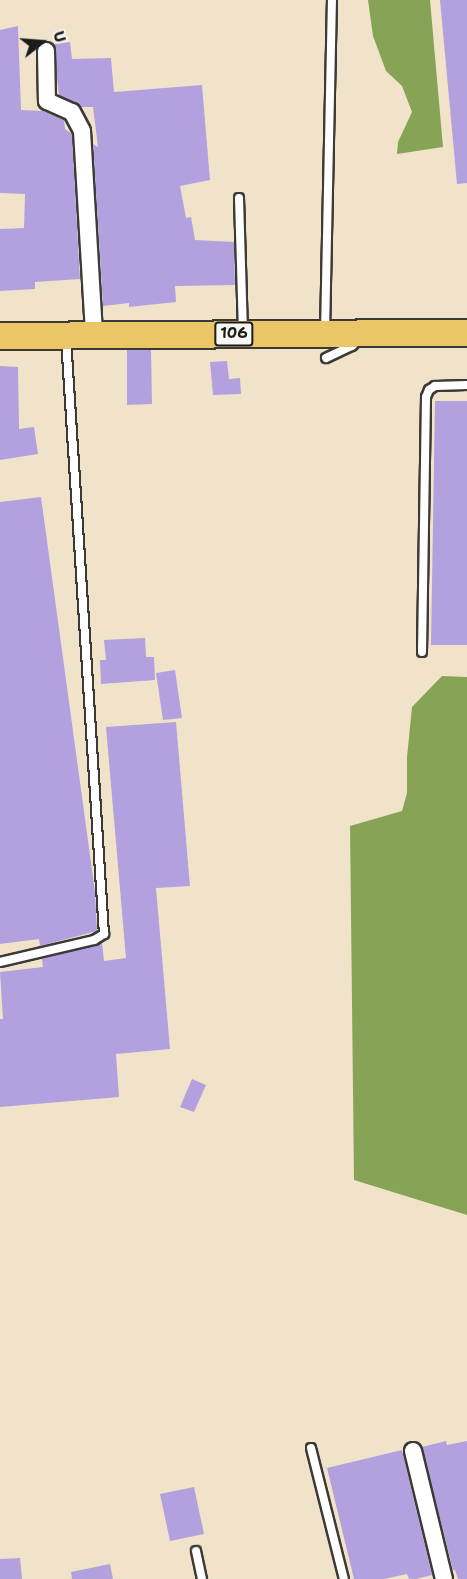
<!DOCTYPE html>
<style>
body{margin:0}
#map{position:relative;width:467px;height:1579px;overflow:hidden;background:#f1e3ca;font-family:"Shantell Sans",sans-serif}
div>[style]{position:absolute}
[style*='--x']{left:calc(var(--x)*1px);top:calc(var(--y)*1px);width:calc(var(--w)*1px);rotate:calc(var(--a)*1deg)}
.forest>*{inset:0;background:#87a456}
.building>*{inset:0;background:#b2a1de}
.roads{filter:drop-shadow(2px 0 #3c3a36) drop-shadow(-2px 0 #3c3a36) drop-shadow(0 2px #3c3a36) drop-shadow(0 -2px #3c3a36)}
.lane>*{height:8px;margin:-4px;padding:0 4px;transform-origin:4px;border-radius:4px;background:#fff}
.street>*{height:16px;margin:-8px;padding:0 8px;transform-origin:8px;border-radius:8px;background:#fff}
.primary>*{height:26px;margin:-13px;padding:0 13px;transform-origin:13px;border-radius:13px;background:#ebc669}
span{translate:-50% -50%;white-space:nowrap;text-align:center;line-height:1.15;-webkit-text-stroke:6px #f6f6f2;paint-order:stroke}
.shield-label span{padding:2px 4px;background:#f6f6f2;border:2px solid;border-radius:4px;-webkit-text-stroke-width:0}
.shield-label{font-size:15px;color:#1c1c1c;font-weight:700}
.north{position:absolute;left:12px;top:12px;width:60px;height:60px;-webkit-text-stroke:4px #f6f6f2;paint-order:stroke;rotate:73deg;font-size:16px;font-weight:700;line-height:24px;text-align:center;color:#1c1c1c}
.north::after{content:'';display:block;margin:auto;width:21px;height:27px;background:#1c1c1c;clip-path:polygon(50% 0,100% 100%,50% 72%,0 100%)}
</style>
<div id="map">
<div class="forest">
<div style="clip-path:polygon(368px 0,430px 0,443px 147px,397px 154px,398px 142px,412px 112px,402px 86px,386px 71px,373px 36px)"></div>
<div style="clip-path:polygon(442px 676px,467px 677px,467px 1215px,354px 1180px,350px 826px,402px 811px,407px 793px,407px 757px,412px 707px)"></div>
</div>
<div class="building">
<div style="clip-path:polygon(440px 0,467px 0,467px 183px,457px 184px)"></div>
<div style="clip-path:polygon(18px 26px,21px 110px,43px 111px,64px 120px,65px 129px,72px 134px,80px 279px,35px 282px,35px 289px,0 291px,0 229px,24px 228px,25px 194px,0 193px,0 30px)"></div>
<div style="clip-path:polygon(70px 42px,72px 59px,111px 58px,114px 92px,202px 85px,210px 180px,180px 186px,186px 218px,191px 217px,195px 240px,234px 242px,235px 285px,175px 286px,176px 302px,129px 307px,129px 303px,103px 306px,93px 144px,98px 147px,93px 107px,81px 107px,59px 95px,57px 77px,54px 44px)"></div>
<div style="clip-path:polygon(127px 350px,151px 350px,152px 404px,127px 405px)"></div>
<div style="clip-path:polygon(227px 361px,229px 379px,240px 378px,241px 394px,213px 395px,210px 362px)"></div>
<div style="clip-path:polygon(0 366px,18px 367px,19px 429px,34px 427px,38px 454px,0 460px)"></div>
<div style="clip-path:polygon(435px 401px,467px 401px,467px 645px,431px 645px)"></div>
<div style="clip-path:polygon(41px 497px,95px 892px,97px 931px,40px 946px,39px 939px,0 944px,0 502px)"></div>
<div style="clip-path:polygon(145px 638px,146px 657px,154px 657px,155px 680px,101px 684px,100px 660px,106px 660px,104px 640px)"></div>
<div style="clip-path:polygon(175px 670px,182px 718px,163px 720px,156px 673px)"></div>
<div style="clip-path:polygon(176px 722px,190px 886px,156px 888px,170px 1049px,116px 1054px,119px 1097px,0 1107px,0 1019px,3px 1019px,0 972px,43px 967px,42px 959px,102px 943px,104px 961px,126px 958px,106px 727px)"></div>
<div style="clip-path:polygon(192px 1079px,206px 1085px,194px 1112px,180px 1107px)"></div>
<div style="clip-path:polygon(446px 1441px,447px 1445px,467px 1441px,467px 1579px,458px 1579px,455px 1570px,453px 1570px,422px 1447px)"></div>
<div style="clip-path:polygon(402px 1450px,432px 1575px,416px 1579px,409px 1579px,407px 1574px,384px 1579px,354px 1579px,327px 1468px)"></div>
<div style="clip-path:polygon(194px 1487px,204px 1534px,170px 1541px,160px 1494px)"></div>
<div style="clip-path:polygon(20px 1558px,22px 1579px,0 1579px,0 1559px)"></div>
<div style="clip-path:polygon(110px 1564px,113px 1579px,72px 1579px,71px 1572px)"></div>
</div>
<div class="roads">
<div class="lane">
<div style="--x:239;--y:198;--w:133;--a:88.3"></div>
<div style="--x:325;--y:332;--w:332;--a:-88.8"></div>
<div style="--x:326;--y:358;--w:29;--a:-25"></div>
<div style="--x:352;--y:346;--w:8;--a:-45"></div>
<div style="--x:422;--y:652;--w:255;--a:-89.1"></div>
<div style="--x:426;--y:397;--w:8;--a:-67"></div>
<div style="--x:429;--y:390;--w:7;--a:-34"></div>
<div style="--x:435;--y:386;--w:32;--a:-2"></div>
<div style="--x:0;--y:962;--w:97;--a:-13.2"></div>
<div style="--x:94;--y:940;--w:12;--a:-31"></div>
<div style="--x:104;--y:934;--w:596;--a:-93.65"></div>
<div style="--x:311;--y:1448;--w:135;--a:75.9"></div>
<div style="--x:196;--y:1551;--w:29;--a:78"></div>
</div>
<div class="street">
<div style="--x:46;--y:51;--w:50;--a:88.9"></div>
<div style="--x:47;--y:101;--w:27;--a:24"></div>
<div style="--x:72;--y:112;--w:21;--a:62"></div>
<div style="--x:82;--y:131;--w:205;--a:86.6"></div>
<div style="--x:413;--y:1451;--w:132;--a:76.4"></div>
</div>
<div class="primary">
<div style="--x:0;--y:336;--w:467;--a:-0.4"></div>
</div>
</div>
<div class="shield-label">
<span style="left:234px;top:334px">106</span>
</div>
<div class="north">U</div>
</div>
